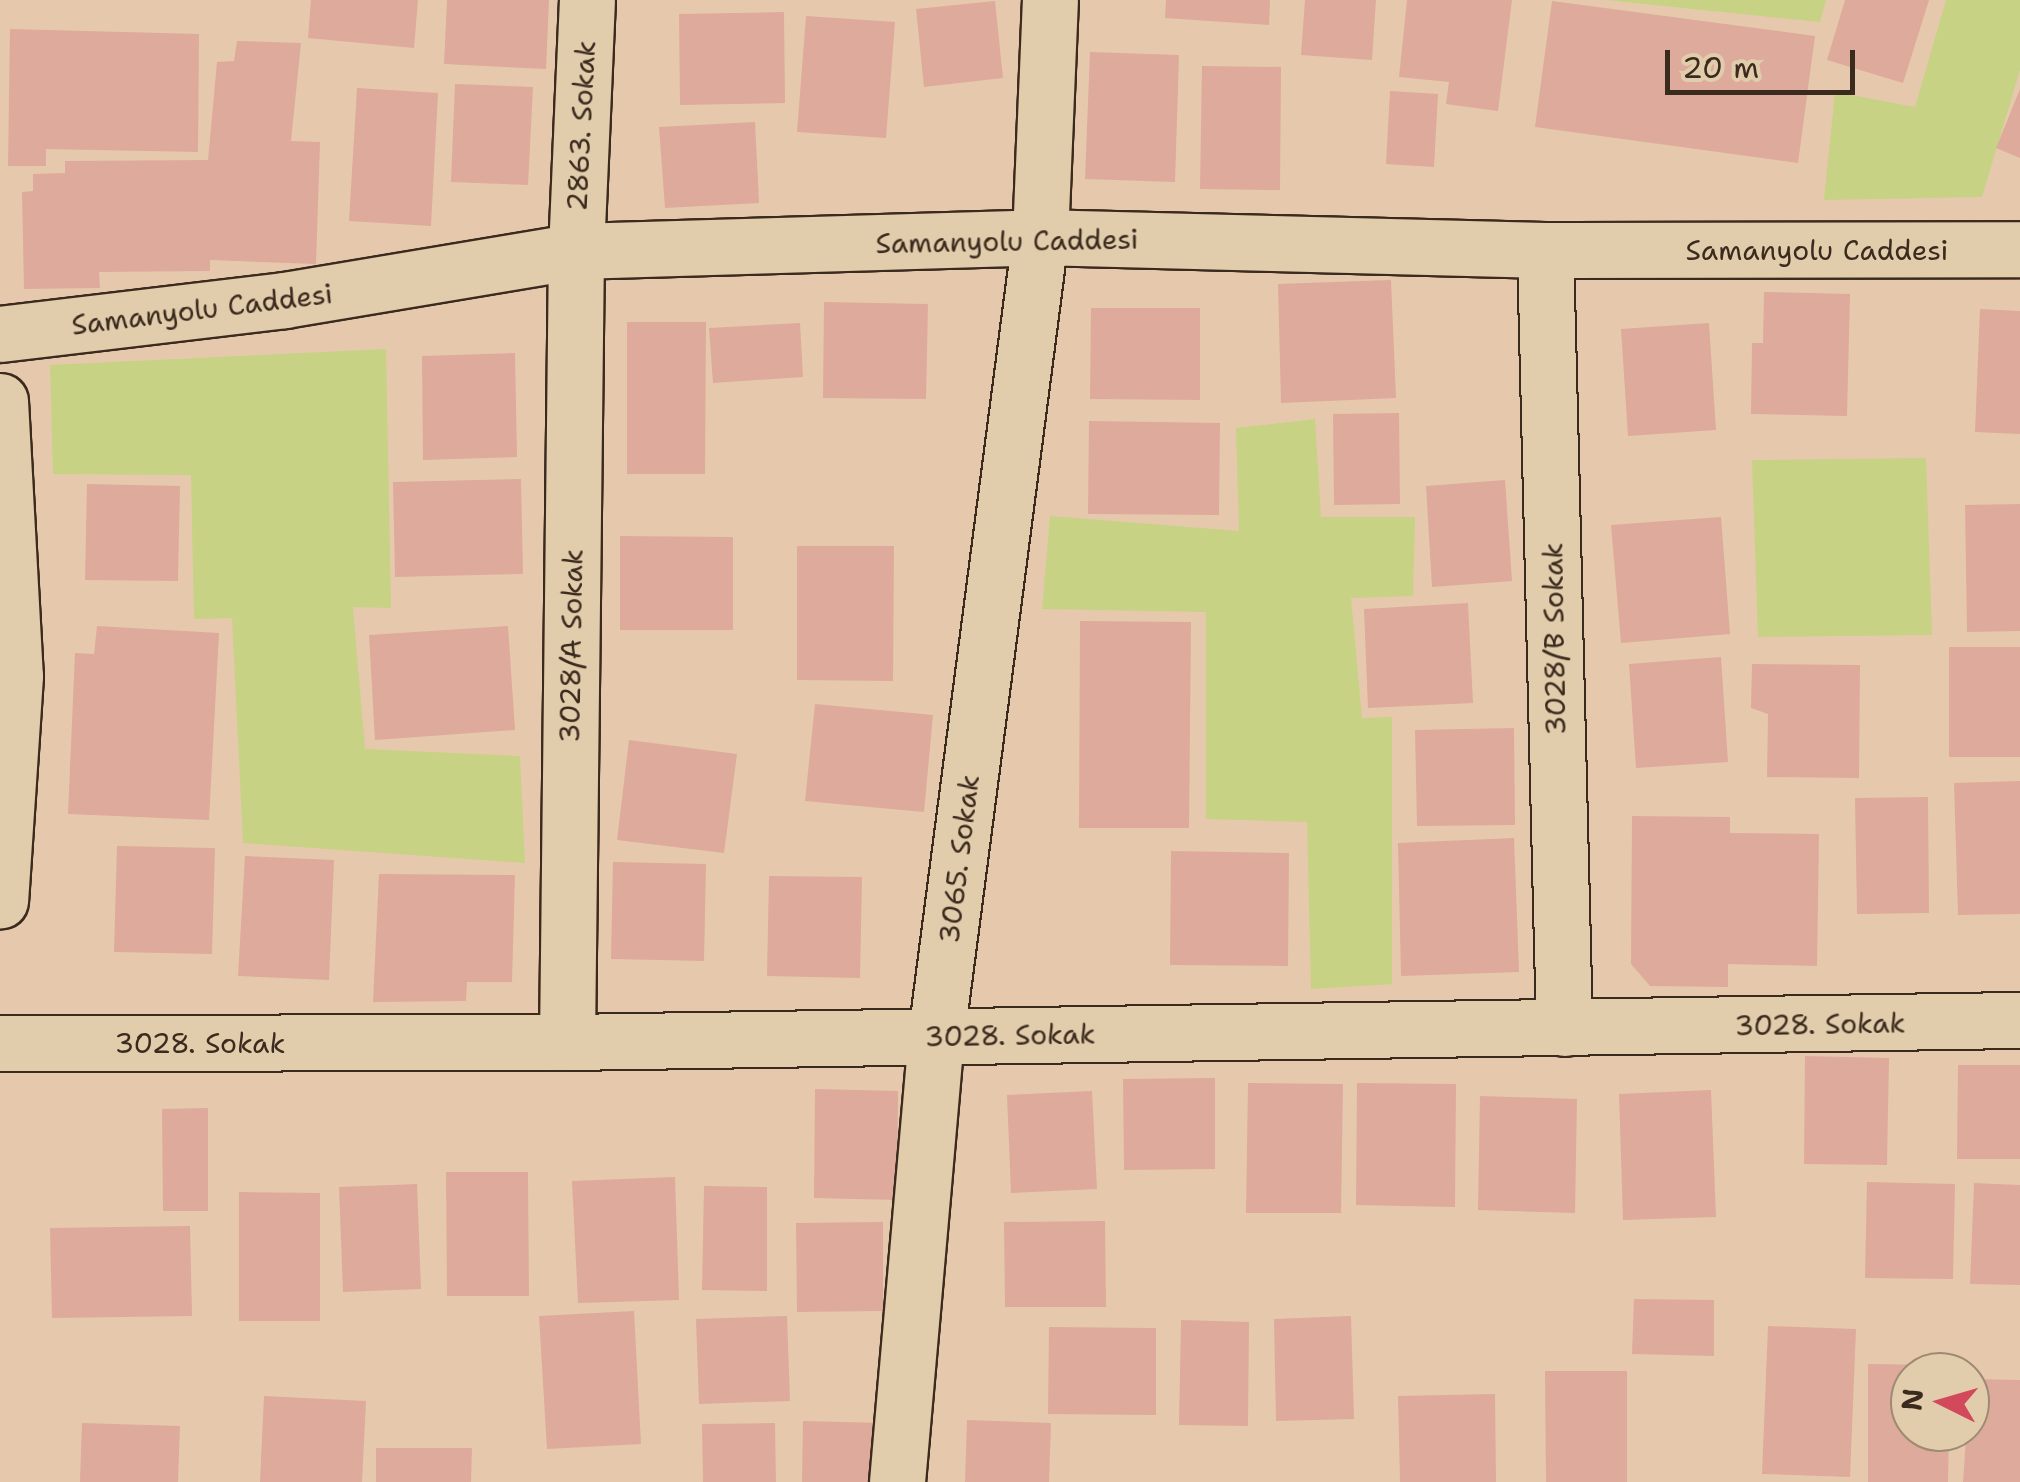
<!DOCTYPE html>
<style>
body{margin:0}
#map{position:relative;width:2020px;height:1482px;overflow:hidden;background:#e6c9ac;font-family:"Shantell Sans",sans-serif}
div>[style]{position:absolute}
[style*='--x']{left:calc(var(--x)*1px);top:calc(var(--y)*1px);width:calc(var(--w)*1px);rotate:calc(var(--a)*1deg)}
.green>*{inset:0;background:#c7d285}
.building>*{inset:0;background:#deaa9b}
.roads{filter:drop-shadow(2px 0 #3b2a1e) drop-shadow(-2px 0 #3b2a1e) drop-shadow(0 2px #3b2a1e) drop-shadow(0 -2px #3b2a1e)}
.minor>*{height:55px;margin:-27.5px;padding:0 27.5px;transform-origin:27.5px;border-radius:27.5px;background:#e1ccab}
.tertiary>*{height:55px;margin:-27.5px;padding:0 27.5px;transform-origin:27.5px;border-radius:27.5px;background:#e1ccab}
span{translate:-50% -50%;white-space:nowrap;text-align:center;line-height:1.15;-webkit-text-stroke:8px #e1ccab;paint-order:stroke}
.street-label{font-size:28px;color:#3b2a1e}
.north{position:absolute;left:1890px;top:1352px;width:100px;height:100px;box-sizing:border-box;background:#e1ccab;border:2px solid #9f8b73;border-radius:50%;rotate:275deg;font-size:28px;font-weight:700;line-height:40px;text-align:center;color:#3b2a1e}
.north::after{content:'';display:block;margin:auto;width:35px;height:45px;background:#d1495b;clip-path:polygon(50% 0,100% 100%,50% 72%,0 100%)}
.scale{position:absolute;left:1665px;top:50px;width:190px;height:45px;box-sizing:border-box;border:5px solid #3b2a1e;border-top:0;padding-left:12px;font-size:30px;line-height:35px;white-space:nowrap;color:#3b2a1e;-webkit-text-stroke:8px #e1ccab;paint-order:stroke}
</style>
<div id="map">
<div class="green">
<div style="clip-path:polygon(1606px 0,1826px 0,1820px 22px)"></div>
<div style="clip-path:polygon(1946px 0,2020px 0,2020px 70px,1982px 197px,1824px 200px,1835px 92px,1915px 107px)"></div>
<div style="clip-path:polygon(386px 349px,391px 608px,353px 607px,365px 749px,520px 756px,525px 863px,243px 843px,232px 618px,194px 619px,191px 475px,53px 474px,50px 365px)"></div>
<div style="clip-path:polygon(1315px 419px,1321px 517px,1415px 517px,1413px 596px,1351px 598px,1362px 718px,1392px 717px,1392px 984px,1311px 989px,1307px 822px,1206px 819px,1206px 612px,1042px 609px,1050px 516px,1239px 531px,1236px 428px)"></div>
<div style="clip-path:polygon(1926px 458px,1932px 635px,1758px 637px,1752px 460px)"></div>
</div>
<div class="building">
<div style="clip-path:polygon(311px 0,418px 0,414px 48px,308px 38px)"></div>
<div style="clip-path:polygon(447px 0,549px 0,546px 69px,444px 64px)"></div>
<div style="clip-path:polygon(1166px 0,1270px 0,1269px 25px,1165px 18px)"></div>
<div style="clip-path:polygon(1305px 0,1376px 0,1372px 60px,1301px 55px)"></div>
<div style="clip-path:polygon(1407px 0,1512px 0,1498px 111px,1446px 104px,1449px 82px,1399px 77px)"></div>
<div style="clip-path:polygon(1845px 0,1929px 0,1903px 83px,1827px 60px)"></div>
<div style="clip-path:polygon(995px 1px,1003px 78px,924px 87px,916px 9px)"></div>
<div style="clip-path:polygon(1552px 1px,1815px 36px,1798px 163px,1535px 127px)"></div>
<div style="clip-path:polygon(784px 12px,785px 103px,680px 105px,679px 14px)"></div>
<div style="clip-path:polygon(806px 16px,895px 22px,886px 138px,797px 132px)"></div>
<div style="clip-path:polygon(10px 29px,199px 34px,198px 152px,46px 149px,46px 166px,8px 166px)"></div>
<div style="clip-path:polygon(237px 41px,301px 43px,291px 141px,320px 142px,316px 264px,210px 260px,210px 271px,99px 272px,100px 288px,24px 289px,22px 192px,33px 191px,33px 174px,65px 173px,65px 161px,208px 160px,217px 62px,234px 61px)"></div>
<div style="clip-path:polygon(1090px 52px,1179px 55px,1175px 182px,1085px 179px)"></div>
<div style="clip-path:polygon(1202px 66px,1281px 67px,1280px 190px,1200px 189px)"></div>
<div style="clip-path:polygon(455px 84px,533px 87px,528px 185px,451px 182px)"></div>
<div style="clip-path:polygon(357px 88px,438px 93px,431px 226px,349px 221px)"></div>
<div style="clip-path:polygon(2020px 89px,2020px 158px,1996px 148px)"></div>
<div style="clip-path:polygon(1390px 91px,1438px 94px,1434px 167px,1386px 164px)"></div>
<div style="clip-path:polygon(755px 122px,759px 203px,665px 208px,659px 127px)"></div>
<div style="clip-path:polygon(1391px 280px,1396px 398px,1281px 403px,1278px 284px)"></div>
<div style="clip-path:polygon(1764px 292px,1850px 294px,1847px 416px,1751px 414px,1752px 343px,1763px 343px)"></div>
<div style="clip-path:polygon(824px 302px,928px 304px,926px 399px,823px 398px)"></div>
<div style="clip-path:polygon(1091px 308px,1200px 308px,1200px 400px,1090px 399px)"></div>
<div style="clip-path:polygon(1980px 309px,2020px 311px,2020px 434px,1975px 432px)"></div>
<div style="clip-path:polygon(627px 322px,706px 322px,705px 474px,627px 474px)"></div>
<div style="clip-path:polygon(800px 323px,803px 377px,713px 383px,709px 328px)"></div>
<div style="clip-path:polygon(1709px 323px,1716px 430px,1628px 436px,1621px 329px)"></div>
<div style="clip-path:polygon(515px 353px,517px 457px,423px 460px,422px 356px)"></div>
<div style="clip-path:polygon(1399px 413px,1400px 504px,1334px 505px,1333px 414px)"></div>
<div style="clip-path:polygon(1089px 421px,1220px 423px,1219px 515px,1088px 514px)"></div>
<div style="clip-path:polygon(521px 479px,523px 574px,395px 577px,393px 482px)"></div>
<div style="clip-path:polygon(1505px 480px,1512px 581px,1432px 587px,1426px 486px)"></div>
<div style="clip-path:polygon(87px 484px,180px 486px,178px 581px,85px 580px)"></div>
<div style="clip-path:polygon(2020px 504px,2020px 631px,1967px 632px,1965px 505px)"></div>
<div style="clip-path:polygon(1721px 517px,1730px 634px,1621px 643px,1611px 525px)"></div>
<div style="clip-path:polygon(620px 536px,733px 537px,733px 630px,620px 630px)"></div>
<div style="clip-path:polygon(797px 546px,894px 546px,893px 681px,797px 680px)"></div>
<div style="clip-path:polygon(1468px 603px,1473px 703px,1368px 708px,1364px 609px)"></div>
<div style="clip-path:polygon(1080px 621px,1191px 622px,1189px 828px,1079px 828px)"></div>
<div style="clip-path:polygon(97px 626px,219px 633px,209px 820px,68px 814px,75px 653px,94px 654px)"></div>
<div style="clip-path:polygon(508px 626px,515px 730px,375px 740px,369px 635px)"></div>
<div style="clip-path:polygon(1949px 647px,2020px 647px,2020px 757px,1949px 757px)"></div>
<div style="clip-path:polygon(1721px 657px,1728px 762px,1636px 768px,1629px 664px)"></div>
<div style="clip-path:polygon(1752px 664px,1860px 665px,1859px 778px,1767px 777px,1768px 714px,1751px 708px)"></div>
<div style="clip-path:polygon(815px 704px,933px 715px,924px 812px,805px 801px)"></div>
<div style="clip-path:polygon(1514px 728px,1515px 825px,1417px 826px,1415px 730px)"></div>
<div style="clip-path:polygon(629px 740px,737px 754px,724px 853px,617px 840px)"></div>
<div style="clip-path:polygon(2020px 781px,2020px 914px,1958px 915px,1954px 783px)"></div>
<div style="clip-path:polygon(1928px 797px,1929px 913px,1857px 914px,1855px 798px)"></div>
<div style="clip-path:polygon(1632px 816px,1730px 817px,1730px 833px,1819px 834px,1817px 966px,1728px 964px,1728px 987px,1650px 986px,1631px 964px)"></div>
<div style="clip-path:polygon(1514px 838px,1519px 972px,1401px 976px,1398px 843px)"></div>
<div style="clip-path:polygon(117px 846px,215px 848px,212px 954px,114px 952px)"></div>
<div style="clip-path:polygon(1171px 851px,1289px 853px,1288px 966px,1170px 965px)"></div>
<div style="clip-path:polygon(245px 856px,334px 860px,329px 980px,238px 976px)"></div>
<div style="clip-path:polygon(613px 862px,706px 864px,704px 961px,611px 959px)"></div>
<div style="clip-path:polygon(379px 874px,515px 875px,512px 982px,467px 982px,466px 1001px,373px 1002px)"></div>
<div style="clip-path:polygon(769px 876px,862px 877px,860px 978px,767px 976px)"></div>
<div style="clip-path:polygon(1805px 1056px,1889px 1058px,1887px 1165px,1804px 1164px)"></div>
<div style="clip-path:polygon(1958px 1065px,2020px 1065px,2020px 1159px,1957px 1159px)"></div>
<div style="clip-path:polygon(1215px 1078px,1215px 1169px,1124px 1170px,1123px 1079px)"></div>
<div style="clip-path:polygon(1248px 1083px,1343px 1084px,1341px 1213px,1246px 1213px)"></div>
<div style="clip-path:polygon(1357px 1083px,1456px 1084px,1455px 1207px,1356px 1205px)"></div>
<div style="clip-path:polygon(815px 1089px,898px 1091px,897px 1200px,814px 1198px)"></div>
<div style="clip-path:polygon(1711px 1090px,1716px 1217px,1623px 1220px,1619px 1094px)"></div>
<div style="clip-path:polygon(1092px 1091px,1097px 1189px,1011px 1193px,1007px 1095px)"></div>
<div style="clip-path:polygon(1480px 1096px,1577px 1099px,1575px 1213px,1478px 1210px)"></div>
<div style="clip-path:polygon(208px 1108px,208px 1211px,163px 1211px,162px 1109px)"></div>
<div style="clip-path:polygon(446px 1172px,528px 1172px,529px 1296px,447px 1296px)"></div>
<div style="clip-path:polygon(675px 1177px,679px 1300px,578px 1303px,572px 1181px)"></div>
<div style="clip-path:polygon(1867px 1182px,1955px 1184px,1953px 1279px,1865px 1278px)"></div>
<div style="clip-path:polygon(1974px 1183px,2020px 1185px,2020px 1285px,1970px 1284px)"></div>
<div style="clip-path:polygon(417px 1184px,421px 1289px,343px 1292px,339px 1187px)"></div>
<div style="clip-path:polygon(704px 1186px,767px 1187px,767px 1291px,702px 1290px)"></div>
<div style="clip-path:polygon(239px 1192px,320px 1193px,320px 1321px,239px 1321px)"></div>
<div style="clip-path:polygon(1105px 1221px,1106px 1307px,1005px 1307px,1004px 1222px)"></div>
<div style="clip-path:polygon(883px 1222px,883px 1311px,797px 1312px,796px 1223px)"></div>
<div style="clip-path:polygon(190px 1226px,192px 1316px,52px 1318px,50px 1228px)"></div>
<div style="clip-path:polygon(1634px 1299px,1714px 1300px,1714px 1356px,1632px 1354px)"></div>
<div style="clip-path:polygon(634px 1311px,641px 1444px,547px 1449px,539px 1316px)"></div>
<div style="clip-path:polygon(787px 1316px,790px 1401px,699px 1404px,696px 1319px)"></div>
<div style="clip-path:polygon(1351px 1316px,1354px 1419px,1276px 1421px,1274px 1319px)"></div>
<div style="clip-path:polygon(1181px 1320px,1249px 1322px,1248px 1426px,1179px 1425px)"></div>
<div style="clip-path:polygon(1768px 1326px,1856px 1329px,1850px 1477px,1762px 1474px)"></div>
<div style="clip-path:polygon(1049px 1327px,1156px 1328px,1156px 1415px,1048px 1414px)"></div>
<div style="clip-path:polygon(1868px 1364px,1949px 1365px,1949px 1372px,1910px 1372px,1910px 1432px,1949px 1432px,1948px 1482px,1868px 1482px)"></div>
<div style="clip-path:polygon(1545px 1371px,1627px 1371px,1627px 1482px,1546px 1482px)"></div>
<div style="clip-path:polygon(1970px 1379px,2020px 1380px,2020px 1482px,1963px 1482px)"></div>
<div style="clip-path:polygon(1495px 1394px,1496px 1482px,1400px 1482px,1398px 1396px)"></div>
<div style="clip-path:polygon(264px 1396px,366px 1401px,362px 1482px,260px 1482px)"></div>
<div style="clip-path:polygon(967px 1420px,1051px 1423px,1049px 1482px,965px 1482px)"></div>
<div style="clip-path:polygon(803px 1421px,882px 1423px,881px 1482px,802px 1482px)"></div>
<div style="clip-path:polygon(82px 1423px,180px 1426px,178px 1482px,80px 1482px)"></div>
<div style="clip-path:polygon(775px 1423px,776px 1482px,703px 1482px,702px 1424px)"></div>
<div style="clip-path:polygon(376px 1448px,472px 1448px,471px 1482px,376px 1482px)"></div>
</div>
<div class="roads">
<div class="minor">
<div style="--x:1545;--y:250;--w:778;--a:88.6"></div>
<div style="--x:0;--y:401;--w:275;--a:86.9"></div>
<div style="--x:15;--y:676;--w:225;--a:93.8"></div>
<div style="--x:567;--y:1042;--w:791;--a:-89.35"></div>
<div style="--x:576;--y:251;--w:251;--a:-87.5"></div>
<div style="--x:0;--y:1043;--w:567;--a:-0.1"></div>
<div style="--x:567;--y:1042;--w:1453;--a:-0.87"></div>
<div style="--x:897;--y:1482;--w:449;--a:-85"></div>
<div style="--x:936;--y:1035;--w:805;--a:-82.57"></div>
<div style="--x:1040;--y:237;--w:237;--a:-87.6"></div>
</div>
<div class="tertiary">
<div style="--x:0;--y:334;--w:286;--a:-6.8"></div>
<div style="--x:284;--y:300;--w:296;--a:-9.5"></div>
<div style="--x:576;--y:251;--w:464;--a:-1.7"></div>
<div style="--x:1040;--y:237;--w:505;--a:1.47"></div>
<div style="--x:1545;--y:250;--w:475;--a:-0.1"></div>
</div>
</div>
<div class="street-label">
<span style="left:581px;top:126px;rotate:-87deg">2863. Sokak</span>
<span style="left:1007px;top:241px;rotate:-1deg">Samanyolu Caddesi</span>
<span style="left:1817px;top:250px">Samanyolu Caddesi</span>
<span style="left:202px;top:309px;rotate:-7deg">Samanyolu Caddesi</span>
<span style="left:1554px;top:639px;rotate:-91deg">3028/B Sokak</span>
<span style="left:571px;top:646px;rotate:-89deg">3028/A Sokak</span>
<span style="left:959px;top:859px;rotate:-83deg">3065. Sokak</span>
<span style="left:1820px;top:1024px;rotate:-1deg">3028. Sokak</span>
<span style="left:1010px;top:1035px;rotate:-1deg">3028. Sokak</span>
<span style="left:200px;top:1043px">3028. Sokak</span>
</div>
<div class="north">N</div>
<div class="scale">20 m</div>
</div>
